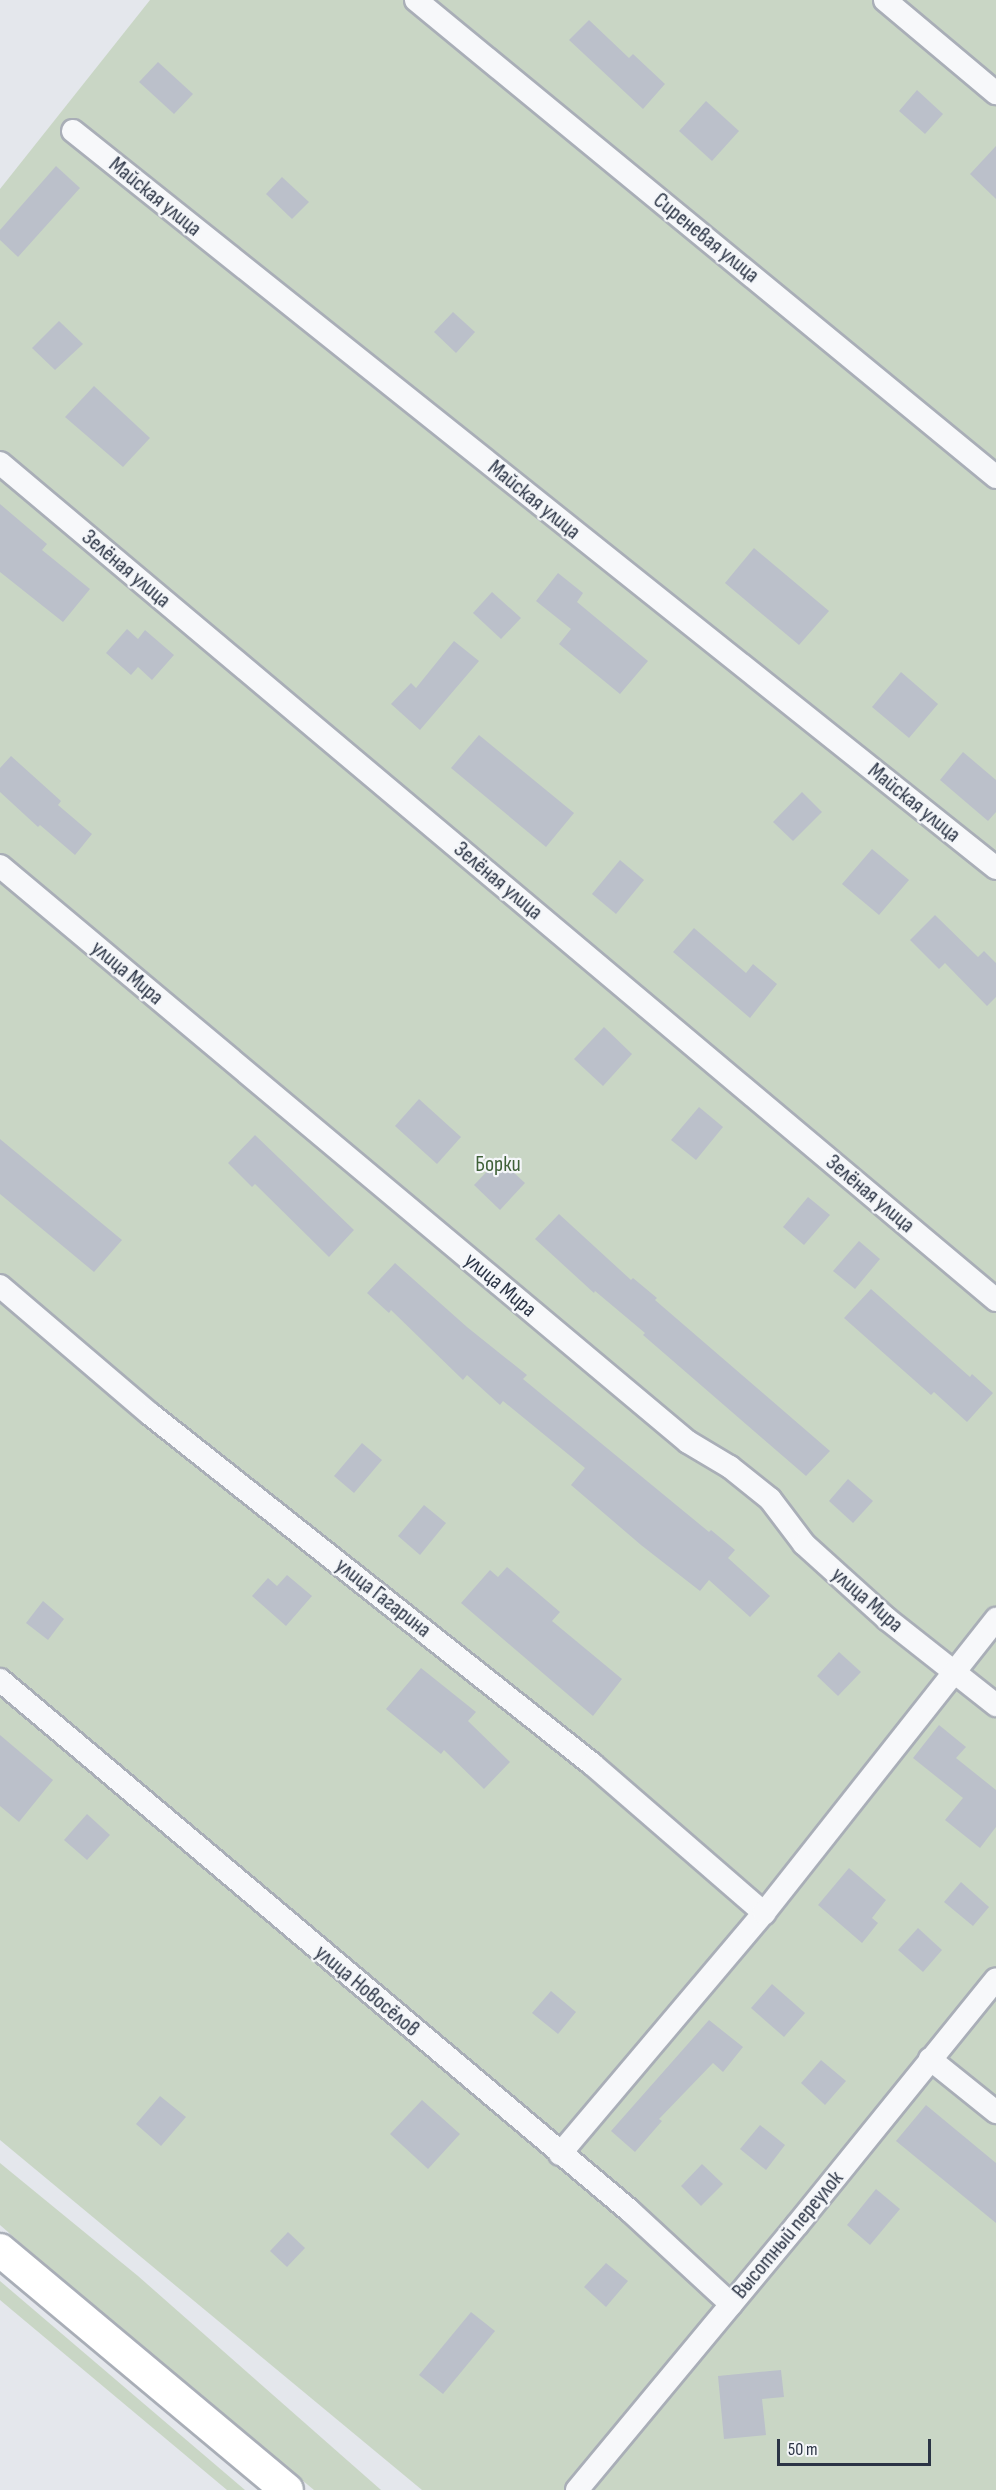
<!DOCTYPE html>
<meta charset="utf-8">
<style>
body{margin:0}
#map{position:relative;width:996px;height:2490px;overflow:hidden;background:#e4e7ec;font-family:"Sofia Sans Condensed",sans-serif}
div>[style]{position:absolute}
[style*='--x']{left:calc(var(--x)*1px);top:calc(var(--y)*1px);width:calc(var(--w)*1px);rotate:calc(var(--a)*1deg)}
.green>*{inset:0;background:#c9d6c5}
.building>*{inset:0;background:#bbc0ca}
.roads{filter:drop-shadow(2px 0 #a9aeb7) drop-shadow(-2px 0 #a9aeb7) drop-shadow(0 2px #a9aeb7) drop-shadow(0 -2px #a9aeb7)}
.street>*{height:22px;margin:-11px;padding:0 11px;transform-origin:11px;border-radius:11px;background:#f7f8fa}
.secondary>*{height:32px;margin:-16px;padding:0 16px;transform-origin:16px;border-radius:16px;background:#fff}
span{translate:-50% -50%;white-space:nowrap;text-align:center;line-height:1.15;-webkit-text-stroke:4.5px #f4f6f9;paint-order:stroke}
.street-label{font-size:22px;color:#2b3445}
.park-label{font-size:22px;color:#3f6138}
.scale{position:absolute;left:777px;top:2439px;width:154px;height:27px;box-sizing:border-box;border:3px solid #2b3445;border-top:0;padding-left:8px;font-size:18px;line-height:21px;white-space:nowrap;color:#2b3445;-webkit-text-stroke:4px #f4f6f9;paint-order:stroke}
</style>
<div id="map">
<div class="green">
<div style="clip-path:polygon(150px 0,996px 0,996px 2490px,422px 2490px,0 2140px,0 189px)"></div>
<div style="clip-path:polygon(0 2163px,138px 2276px,381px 2490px,314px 2490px,88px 2302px,0 2225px)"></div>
<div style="clip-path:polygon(0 2281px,245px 2490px,227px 2490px,0 2300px)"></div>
</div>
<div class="building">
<div style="clip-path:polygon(589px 20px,629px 58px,633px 54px,665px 84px,643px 109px,569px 40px)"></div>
<div style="clip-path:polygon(158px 62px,193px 94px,174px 114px,139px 82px)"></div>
<div style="clip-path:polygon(917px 90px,943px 114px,925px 134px,899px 111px)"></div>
<div style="clip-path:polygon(706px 101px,739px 131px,712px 161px,679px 131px)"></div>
<div style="clip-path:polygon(996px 146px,996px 199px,970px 174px)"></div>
<div style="clip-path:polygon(56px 166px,80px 188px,18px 257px,0 240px,0 230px)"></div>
<div style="clip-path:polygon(282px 177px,309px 202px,292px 219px,266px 194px)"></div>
<div style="clip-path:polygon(453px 312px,475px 332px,456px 353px,434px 332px)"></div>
<div style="clip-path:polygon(59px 321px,83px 344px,55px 370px,32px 348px)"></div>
<div style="clip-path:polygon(94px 386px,150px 438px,123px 467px,65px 417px)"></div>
<div style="clip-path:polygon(0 504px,47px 544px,42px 550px,90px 589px,63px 622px,0 572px)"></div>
<div style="clip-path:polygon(754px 548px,829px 611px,799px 645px,725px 583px)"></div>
<div style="clip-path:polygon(558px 573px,583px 593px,577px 602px,648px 661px,620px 694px,559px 644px,571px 629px,536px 601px)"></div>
<div style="clip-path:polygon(492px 592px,521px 618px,501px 639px,473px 613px)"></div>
<div style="clip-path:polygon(127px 629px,138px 639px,145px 630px,174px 655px,152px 680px,138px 667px,131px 675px,106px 653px)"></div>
<div style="clip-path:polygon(454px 641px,479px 661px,420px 730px,391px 704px,411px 683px,416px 688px)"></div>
<div style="clip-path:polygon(901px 672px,938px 704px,909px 738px,872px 707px)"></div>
<div style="clip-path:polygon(479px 735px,574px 813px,546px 847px,451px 768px)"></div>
<div style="clip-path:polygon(963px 752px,996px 780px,996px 812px,988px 821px,940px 780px)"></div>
<div style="clip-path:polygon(11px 756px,61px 801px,58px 805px,92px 834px,75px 855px,40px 825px,38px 827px,0 792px,0 768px)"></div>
<div style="clip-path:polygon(802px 792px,822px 812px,793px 841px,773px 822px)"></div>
<div style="clip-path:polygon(872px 849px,909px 880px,879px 915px,842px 884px)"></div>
<div style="clip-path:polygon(620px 860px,644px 880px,616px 914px,592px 894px)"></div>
<div style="clip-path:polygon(935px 915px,978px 957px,984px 951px,996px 963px,996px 997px,987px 1006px,945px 963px,939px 969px,910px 940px)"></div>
<div style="clip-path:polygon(694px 928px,746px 973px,753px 964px,777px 984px,750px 1018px,673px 952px)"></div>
<div style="clip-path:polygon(604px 1027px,632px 1054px,603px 1086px,574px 1059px)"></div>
<div style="clip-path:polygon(419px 1099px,461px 1137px,437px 1164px,395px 1126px)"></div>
<div style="clip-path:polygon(699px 1107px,723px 1127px,696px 1160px,671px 1140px)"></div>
<div style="clip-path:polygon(255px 1135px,354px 1230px,329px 1257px,255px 1184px,252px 1187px,228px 1163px)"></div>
<div style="clip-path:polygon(0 1139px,122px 1240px,94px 1272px,0 1194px)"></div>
<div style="clip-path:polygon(499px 1159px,525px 1183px,500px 1210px,474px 1185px)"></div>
<div style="clip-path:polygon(808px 1197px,830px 1215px,804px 1245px,783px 1227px)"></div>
<div style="clip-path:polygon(559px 1214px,631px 1280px,633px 1278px,657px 1298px,655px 1300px,830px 1451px,806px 1476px,643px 1335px,645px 1333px,595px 1291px,594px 1293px,535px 1239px)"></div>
<div style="clip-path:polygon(859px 1241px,880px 1259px,855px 1289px,833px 1271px)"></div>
<div style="clip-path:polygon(395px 1263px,467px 1327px,527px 1375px,523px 1379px,709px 1532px,711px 1530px,735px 1550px,728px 1558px,770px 1596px,750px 1617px,709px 1580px,700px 1591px,641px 1545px,571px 1485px,585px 1468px,503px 1401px,500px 1405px,467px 1375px,463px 1380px,391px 1310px,389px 1313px,367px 1293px)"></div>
<div style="clip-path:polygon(871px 1289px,970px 1377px,972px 1374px,993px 1393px,967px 1422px,934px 1392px,931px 1395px,844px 1318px)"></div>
<div style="clip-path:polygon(362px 1443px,382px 1460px,354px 1493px,334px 1476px)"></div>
<div style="clip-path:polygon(848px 1479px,873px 1501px,853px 1523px,829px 1501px)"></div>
<div style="clip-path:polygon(424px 1505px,446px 1523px,420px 1555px,398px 1536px)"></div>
<div style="clip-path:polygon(507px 1567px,560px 1612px,552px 1621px,622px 1679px,593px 1716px,461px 1603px,490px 1570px,498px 1577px)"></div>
<div style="clip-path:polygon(287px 1575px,312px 1596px,286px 1626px,252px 1596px,268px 1578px,277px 1586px)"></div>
<div style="clip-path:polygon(43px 1601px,64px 1619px,48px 1640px,26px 1623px)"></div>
<div style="clip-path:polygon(839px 1652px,861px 1672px,838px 1696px,817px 1676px)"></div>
<div style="clip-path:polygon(421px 1668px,476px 1712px,468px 1721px,510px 1762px,484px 1789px,444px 1750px,441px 1754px,386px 1709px)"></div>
<div style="clip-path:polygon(939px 1725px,966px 1747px,956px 1758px,996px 1790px,996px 1827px,980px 1848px,945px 1820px,963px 1798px,913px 1758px)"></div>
<div style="clip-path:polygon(0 1735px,53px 1780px,19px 1822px,0 1806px)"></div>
<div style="clip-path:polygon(87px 1814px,110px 1835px,87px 1860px,64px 1840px)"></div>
<div style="clip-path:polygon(849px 1868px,886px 1900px,872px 1918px,878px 1923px,862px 1943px,818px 1905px)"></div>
<div style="clip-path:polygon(961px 1882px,989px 1907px,973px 1926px,944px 1902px)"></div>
<div style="clip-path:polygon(918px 1928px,942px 1950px,923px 1972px,898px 1950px)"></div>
<div style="clip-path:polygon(772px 1984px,805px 2013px,784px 2037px,751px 2008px)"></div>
<div style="clip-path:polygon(551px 1991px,576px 2012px,558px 2034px,532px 2013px)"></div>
<div style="clip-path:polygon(709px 2020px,743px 2047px,723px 2072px,713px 2063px,659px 2119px,662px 2121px,635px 2152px,611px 2131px)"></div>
<div style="clip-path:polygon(821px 2060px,846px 2081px,825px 2105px,801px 2083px)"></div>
<div style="clip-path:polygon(160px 2096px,186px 2117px,161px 2146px,136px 2124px)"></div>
<div style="clip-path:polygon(422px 2100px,460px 2134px,428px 2169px,390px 2134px)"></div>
<div style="clip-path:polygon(926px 2105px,996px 2163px,996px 2223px,896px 2141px)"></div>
<div style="clip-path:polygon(760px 2125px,785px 2145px,766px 2170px,740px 2149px)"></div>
<div style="clip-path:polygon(702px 2164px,723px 2184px,701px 2206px,681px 2186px)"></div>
<div style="clip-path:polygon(876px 2189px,900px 2209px,870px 2245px,847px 2225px)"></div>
<div style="clip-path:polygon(288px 2232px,305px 2248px,287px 2267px,270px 2251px)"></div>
<div style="clip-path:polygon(606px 2263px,628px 2281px,606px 2307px,584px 2287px)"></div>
<div style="clip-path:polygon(471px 2312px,495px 2331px,443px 2394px,419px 2375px)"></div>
<div style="clip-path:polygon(781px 2370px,784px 2397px,762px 2399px,766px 2435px,724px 2439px,718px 2376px)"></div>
</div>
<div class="roads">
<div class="street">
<div style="--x:416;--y:0;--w:751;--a:39.43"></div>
<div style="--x:885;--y:0;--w:145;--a:40"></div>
<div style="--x:73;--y:131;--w:1181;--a:38.61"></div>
<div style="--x:0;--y:463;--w:1301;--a:40.04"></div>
<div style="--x:0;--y:866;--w:897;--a:39.94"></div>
<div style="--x:688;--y:1442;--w:49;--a:30.8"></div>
<div style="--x:730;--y:1467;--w:51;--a:38.7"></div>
<div style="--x:770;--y:1499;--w:56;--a:52.9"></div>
<div style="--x:804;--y:1544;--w:112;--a:42.1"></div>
<div style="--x:887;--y:1619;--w:139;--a:38.3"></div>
<div style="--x:0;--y:1286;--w:197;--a:40.5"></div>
<div style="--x:150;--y:1414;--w:564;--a:38.37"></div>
<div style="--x:592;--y:1764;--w:228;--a:40.9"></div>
<div style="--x:0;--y:1680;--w:823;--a:40.12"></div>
<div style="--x:629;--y:2210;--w:139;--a:42.7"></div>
<div style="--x:930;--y:2059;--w:85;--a:38.8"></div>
<div style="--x:560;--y:2154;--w:316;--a:-49.8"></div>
<div style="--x:764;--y:1913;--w:375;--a:-51.7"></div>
<div style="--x:577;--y:2490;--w:344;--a:-50.3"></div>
<div style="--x:797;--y:2225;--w:316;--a:-51"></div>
</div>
<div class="secondary">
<div style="--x:0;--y:2250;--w:374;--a:39.9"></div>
</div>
</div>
<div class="street-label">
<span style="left:155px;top:197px;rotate:39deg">Майская улица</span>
<span style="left:706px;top:238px;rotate:39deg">Сиреневая улица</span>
<span style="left:534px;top:500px;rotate:39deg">Майская улица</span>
<span style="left:126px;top:569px;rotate:40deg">Зелёная улица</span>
<span style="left:914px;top:803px;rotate:39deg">Майская улица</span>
<span style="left:498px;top:881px;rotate:40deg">Зелёная улица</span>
<span style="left:127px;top:973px;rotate:40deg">улица Мира</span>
<span style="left:870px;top:1194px;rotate:40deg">Зелёная улица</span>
<span style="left:500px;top:1285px;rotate:40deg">улица Мира</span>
<span style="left:383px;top:1598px;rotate:38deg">улица Гагарина</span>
<span style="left:867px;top:1600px;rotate:41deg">улица Мира</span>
<span style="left:367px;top:1991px;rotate:40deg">улица Новосёлов</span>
<span style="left:788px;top:2235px;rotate:-50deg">Высотный переулок</span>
</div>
<div class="park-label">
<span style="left:498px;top:1165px">Борки</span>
</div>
<div class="scale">50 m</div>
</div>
